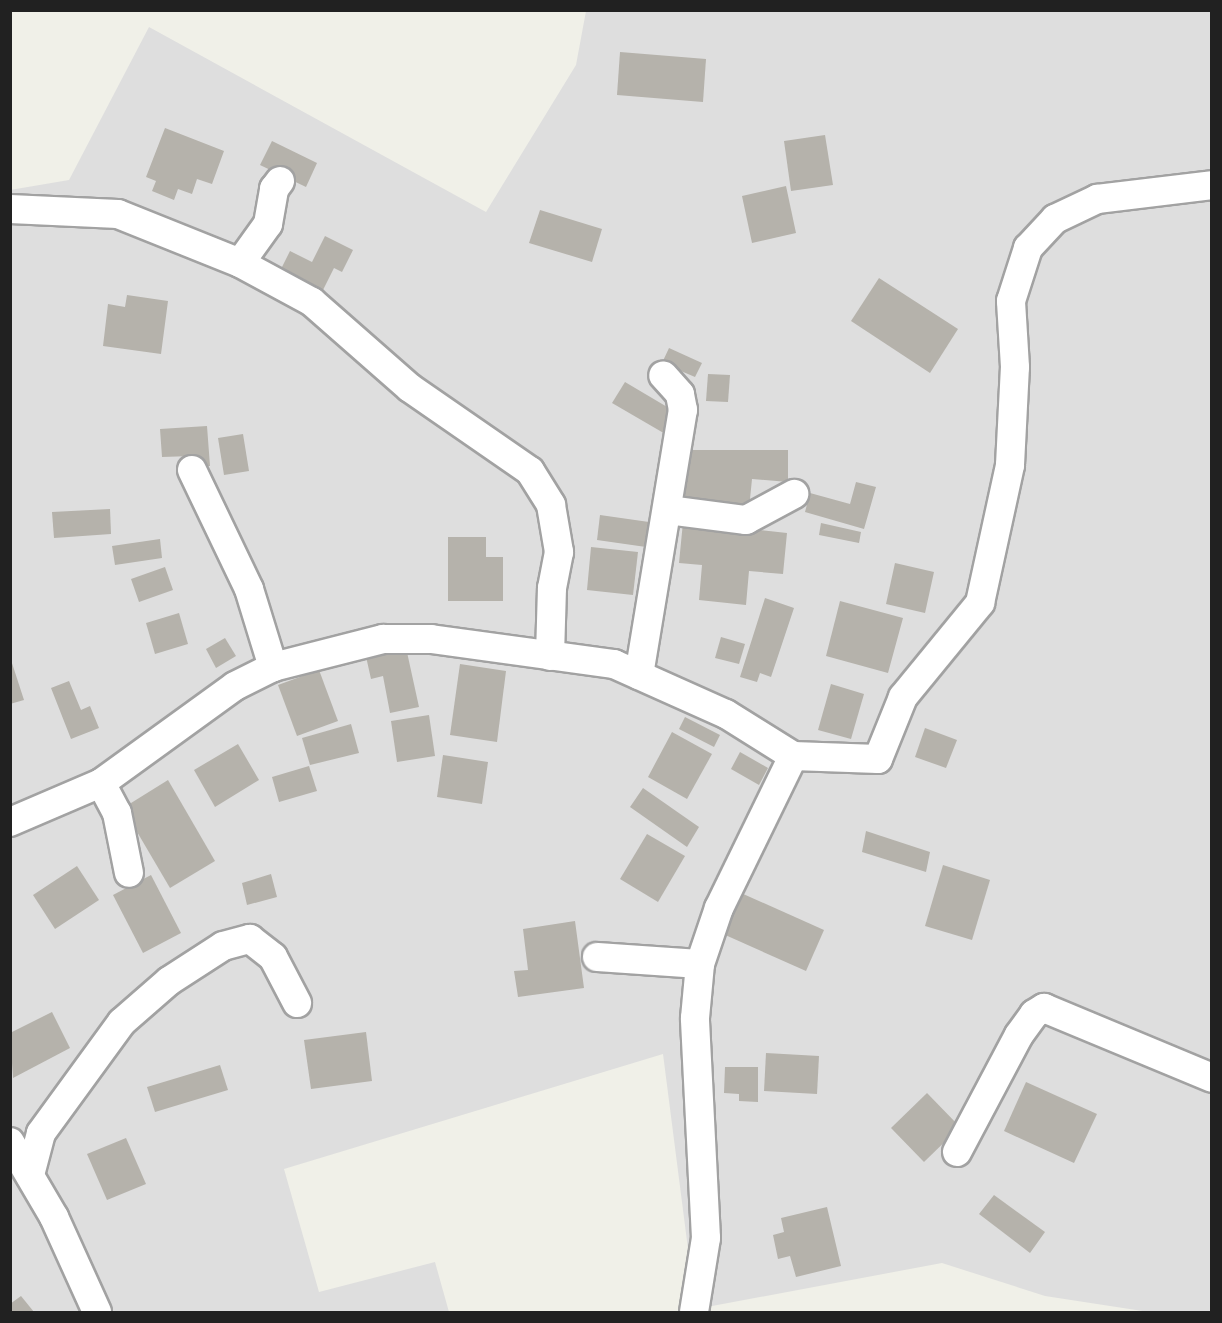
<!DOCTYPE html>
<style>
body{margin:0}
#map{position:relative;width:1222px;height:1323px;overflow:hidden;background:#f0f0e8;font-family:"PT Sans",sans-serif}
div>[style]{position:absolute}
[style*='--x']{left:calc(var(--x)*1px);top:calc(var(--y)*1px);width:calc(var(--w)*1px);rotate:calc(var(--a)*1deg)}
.residential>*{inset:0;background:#dedede}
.building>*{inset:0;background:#b5b2ab}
.roads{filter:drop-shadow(2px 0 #a2a2a2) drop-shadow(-2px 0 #a2a2a2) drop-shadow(0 2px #a2a2a2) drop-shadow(0 -2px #a2a2a2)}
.minor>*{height:28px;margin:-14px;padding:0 14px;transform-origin:14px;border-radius:14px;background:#fff}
span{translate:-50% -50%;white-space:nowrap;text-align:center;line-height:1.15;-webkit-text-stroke:5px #fff;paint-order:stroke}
.frame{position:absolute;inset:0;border:12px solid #212121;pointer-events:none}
</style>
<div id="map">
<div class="residential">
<div style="clip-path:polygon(586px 11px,1211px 11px,1211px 1312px,1149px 1312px,1045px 1296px,942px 1263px,680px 1312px,688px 1249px,663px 1054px,284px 1169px,319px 1292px,435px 1262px,449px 1312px,11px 1312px,10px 190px,69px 180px,149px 27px,486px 212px,576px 65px)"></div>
</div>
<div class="building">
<div style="clip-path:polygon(620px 52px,706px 59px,703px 102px,617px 95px)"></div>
<div style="clip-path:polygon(165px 128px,224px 151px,212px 184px,197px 179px,192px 194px,178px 189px,174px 200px,152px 191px,156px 181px,146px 177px)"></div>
<div style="clip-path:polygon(825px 135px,833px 185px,791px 191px,784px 141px)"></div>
<div style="clip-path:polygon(272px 141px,317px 163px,306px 187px,260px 165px)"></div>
<div style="clip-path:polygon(786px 186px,796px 233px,752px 243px,742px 196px)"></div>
<div style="clip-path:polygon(540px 210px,602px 229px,592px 262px,529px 243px)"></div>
<div style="clip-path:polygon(325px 236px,353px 250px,342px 272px,334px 268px,323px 290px,281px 269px,290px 251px,312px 262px)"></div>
<div style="clip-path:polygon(879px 278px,958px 329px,930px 373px,851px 321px)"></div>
<div style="clip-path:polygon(127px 295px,168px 301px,161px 354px,103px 346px,108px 304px,125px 307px)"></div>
<div style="clip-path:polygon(669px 348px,702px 363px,695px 377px,662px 363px)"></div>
<div style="clip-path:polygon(708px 374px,730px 375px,728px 402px,706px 401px)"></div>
<div style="clip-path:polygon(625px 382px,679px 414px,667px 435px,612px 403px)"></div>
<div style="clip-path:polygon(207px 426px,210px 466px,193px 467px,192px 456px,162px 457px,160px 429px)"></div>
<div style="clip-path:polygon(243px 434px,249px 471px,224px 475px,218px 438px)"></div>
<div style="clip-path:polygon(682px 450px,788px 450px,788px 482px,752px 479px,749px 509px,682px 497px)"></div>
<div style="clip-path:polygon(856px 482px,876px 487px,864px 529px,805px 512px,810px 493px,850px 504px)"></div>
<div style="clip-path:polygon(110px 509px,111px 534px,54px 538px,52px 512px)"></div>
<div style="clip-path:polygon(600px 515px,649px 522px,646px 547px,597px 540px)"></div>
<div style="clip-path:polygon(683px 522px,787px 533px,783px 574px,749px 571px,746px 605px,699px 600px,702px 565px,679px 563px)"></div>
<div style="clip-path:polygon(821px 523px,861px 532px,859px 543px,819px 535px)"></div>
<div style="clip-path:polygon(448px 537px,486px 537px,486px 557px,503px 557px,503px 601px,448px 601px)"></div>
<div style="clip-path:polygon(160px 539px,162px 558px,115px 565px,112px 546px)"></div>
<div style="clip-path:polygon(591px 547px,638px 552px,633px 595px,587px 590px)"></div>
<div style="clip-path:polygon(895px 563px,934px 572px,925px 613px,886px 604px)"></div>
<div style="clip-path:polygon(165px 567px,173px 590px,139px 602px,131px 579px)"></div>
<div style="clip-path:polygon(765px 598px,794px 608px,771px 677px,760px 673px,757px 682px,740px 677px)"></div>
<div style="clip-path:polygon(840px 601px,903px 618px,888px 673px,826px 656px)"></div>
<div style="clip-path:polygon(179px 613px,188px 644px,155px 654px,146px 623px)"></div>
<div style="clip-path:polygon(721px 637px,745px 644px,739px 664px,715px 658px)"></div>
<div style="clip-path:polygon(225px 638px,236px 656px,216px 668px,206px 649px)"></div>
<div style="clip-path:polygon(405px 643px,419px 707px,390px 713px,383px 676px,371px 679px,365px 652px)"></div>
<div style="clip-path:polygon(10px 657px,24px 700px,10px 704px)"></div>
<div style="clip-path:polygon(460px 664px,506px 671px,497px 742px,450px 735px)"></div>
<div style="clip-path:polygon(319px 670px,338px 721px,297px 736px,278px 685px)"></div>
<div style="clip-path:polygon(69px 681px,81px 710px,90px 706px,99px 728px,71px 739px,51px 688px)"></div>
<div style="clip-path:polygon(831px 684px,864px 694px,851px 739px,818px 730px)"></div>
<div style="clip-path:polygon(429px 715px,435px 756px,397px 762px,391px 721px)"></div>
<div style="clip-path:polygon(685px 717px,720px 735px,714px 747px,679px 729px)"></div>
<div style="clip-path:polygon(351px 724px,359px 753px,310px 765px,302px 738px)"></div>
<div style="clip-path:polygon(925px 728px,957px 740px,946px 768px,915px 757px)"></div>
<div style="clip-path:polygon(672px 732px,712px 754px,687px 799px,648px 777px)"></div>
<div style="clip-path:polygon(238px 744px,259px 780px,215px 807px,194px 770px)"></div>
<div style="clip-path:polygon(740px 752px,768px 768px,759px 785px,731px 769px)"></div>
<div style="clip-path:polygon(443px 755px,488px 762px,482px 804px,437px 797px)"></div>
<div style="clip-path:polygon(309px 766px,317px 791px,279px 802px,272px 777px)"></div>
<div style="clip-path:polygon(168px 780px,215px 861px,170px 888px,123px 808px)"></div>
<div style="clip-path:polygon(643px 788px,699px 827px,687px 847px,630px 807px)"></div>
<div style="clip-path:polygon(866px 831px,930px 852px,926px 872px,862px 852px)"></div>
<div style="clip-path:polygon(647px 834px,685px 856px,658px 902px,620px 879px)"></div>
<div style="clip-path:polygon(943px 865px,990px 880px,972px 940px,925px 926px)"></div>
<div style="clip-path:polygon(77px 866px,99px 900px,55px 929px,33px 895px)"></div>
<div style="clip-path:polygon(271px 874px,277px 897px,247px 905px,242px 883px)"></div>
<div style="clip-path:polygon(151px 875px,181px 933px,143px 953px,113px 895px)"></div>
<div style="clip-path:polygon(741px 893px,824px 930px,806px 971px,723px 934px)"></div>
<div style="clip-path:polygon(575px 921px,584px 988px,518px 997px,514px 971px,528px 970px,523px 929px)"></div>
<div style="clip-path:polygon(52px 1012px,70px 1048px,13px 1078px,10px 1033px)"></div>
<div style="clip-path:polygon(366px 1032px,372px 1081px,311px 1089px,304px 1040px)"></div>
<div style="clip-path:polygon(766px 1053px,819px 1056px,817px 1094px,764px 1091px)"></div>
<div style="clip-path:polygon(220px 1065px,228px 1090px,155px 1112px,147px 1087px)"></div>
<div style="clip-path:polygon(725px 1067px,758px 1067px,758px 1102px,739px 1101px,739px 1094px,724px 1093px)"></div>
<div style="clip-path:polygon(1026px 1082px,1097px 1114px,1074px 1163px,1004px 1131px)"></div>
<div style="clip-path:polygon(927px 1093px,960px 1127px,924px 1162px,891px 1128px)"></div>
<div style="clip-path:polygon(126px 1138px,146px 1184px,107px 1200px,87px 1154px)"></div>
<div style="clip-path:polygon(994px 1195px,1045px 1232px,1030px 1253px,979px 1214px)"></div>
<div style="clip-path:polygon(827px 1207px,841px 1266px,796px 1277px,790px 1256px,778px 1259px,773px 1235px,784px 1232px,781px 1218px)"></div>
<div style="clip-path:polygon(21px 1296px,34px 1312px,10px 1312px,10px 1304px)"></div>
</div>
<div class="roads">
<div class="minor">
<div style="--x:10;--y:209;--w:108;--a:2.7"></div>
<div style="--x:118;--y:214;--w:131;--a:21.9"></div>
<div style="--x:240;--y:263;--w:82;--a:28.4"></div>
<div style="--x:312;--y:302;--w:130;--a:41.3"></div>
<div style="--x:410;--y:388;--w:146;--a:34.7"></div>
<div style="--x:530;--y:471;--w:40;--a:58"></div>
<div style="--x:551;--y:505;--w:48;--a:80.3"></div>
<div style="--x:559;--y:552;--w:37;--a:101"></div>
<div style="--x:552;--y:588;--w:68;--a:91.7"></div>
<div style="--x:240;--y:263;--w:48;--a:-54.3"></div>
<div style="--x:268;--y:224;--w:36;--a:-80"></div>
<div style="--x:274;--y:189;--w:10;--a:-53"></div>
<div style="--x:192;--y:470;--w:132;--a:64.4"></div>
<div style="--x:249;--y:589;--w:82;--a:72.9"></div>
<div style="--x:668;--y:510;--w:79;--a:7.3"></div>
<div style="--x:746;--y:520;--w:55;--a:-28.4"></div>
<div style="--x:639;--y:675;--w:269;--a:-80.6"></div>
<div style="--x:683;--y:410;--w:16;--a:-101"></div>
<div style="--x:680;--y:394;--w:25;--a:-132"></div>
<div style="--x:101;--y:783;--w:34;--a:62"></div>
<div style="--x:117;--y:813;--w:61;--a:78.7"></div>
<div style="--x:10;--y:822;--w:99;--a:-23.2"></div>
<div style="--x:101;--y:783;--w:165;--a:-35.9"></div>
<div style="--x:235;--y:686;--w:42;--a:-26.6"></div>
<div style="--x:273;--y:667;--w:114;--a:-14.3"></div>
<div style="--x:383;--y:639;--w:48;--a:0"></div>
<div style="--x:431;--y:639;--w:185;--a:7.8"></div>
<div style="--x:614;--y:664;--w:123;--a:24.1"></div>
<div style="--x:726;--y:714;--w:79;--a:32.1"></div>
<div style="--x:793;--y:756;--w:85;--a:2"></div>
<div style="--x:878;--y:759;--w:67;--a:-68"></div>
<div style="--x:903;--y:697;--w:122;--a:-50.7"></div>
<div style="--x:980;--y:603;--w:141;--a:-77.7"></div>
<div style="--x:1010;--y:465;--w:98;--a:-87.1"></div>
<div style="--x:1015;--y:367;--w:66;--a:-93.5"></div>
<div style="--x:1011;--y:301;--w:56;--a:-72.2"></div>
<div style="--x:1028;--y:248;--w:40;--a:-47"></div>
<div style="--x:1055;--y:219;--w:47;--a:-25.5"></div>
<div style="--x:1097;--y:199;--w:116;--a:-6.9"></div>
<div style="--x:597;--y:957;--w:103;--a:3.9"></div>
<div style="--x:10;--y:1142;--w:87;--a:59.6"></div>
<div style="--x:54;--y:1217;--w:104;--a:65.6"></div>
<div style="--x:957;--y:1152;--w:132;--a:-62.1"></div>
<div style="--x:1019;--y:1035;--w:26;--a:-54"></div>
<div style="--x:1034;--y:1014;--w:12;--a:-31"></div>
<div style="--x:1044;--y:1008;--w:182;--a:22.6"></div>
<div style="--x:30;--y:1175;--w:43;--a:-75.3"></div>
<div style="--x:41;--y:1133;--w:137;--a:-53.9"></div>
<div style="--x:122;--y:1022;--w:62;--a:-41.1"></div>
<div style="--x:169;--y:981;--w:64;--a:-32.9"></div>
<div style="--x:223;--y:946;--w:28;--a:-15"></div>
<div style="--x:250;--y:939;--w:29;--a:38"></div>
<div style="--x:273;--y:957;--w:52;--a:62.4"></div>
<div style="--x:694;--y:1312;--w:75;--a:-80.8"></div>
<div style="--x:706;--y:1238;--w:220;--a:-92.9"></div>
<div style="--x:695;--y:1018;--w:54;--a:-84.7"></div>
<div style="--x:700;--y:964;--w:59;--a:-71.3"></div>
<div style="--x:719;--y:908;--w:169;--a:-64"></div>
</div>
</div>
<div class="frame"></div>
</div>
